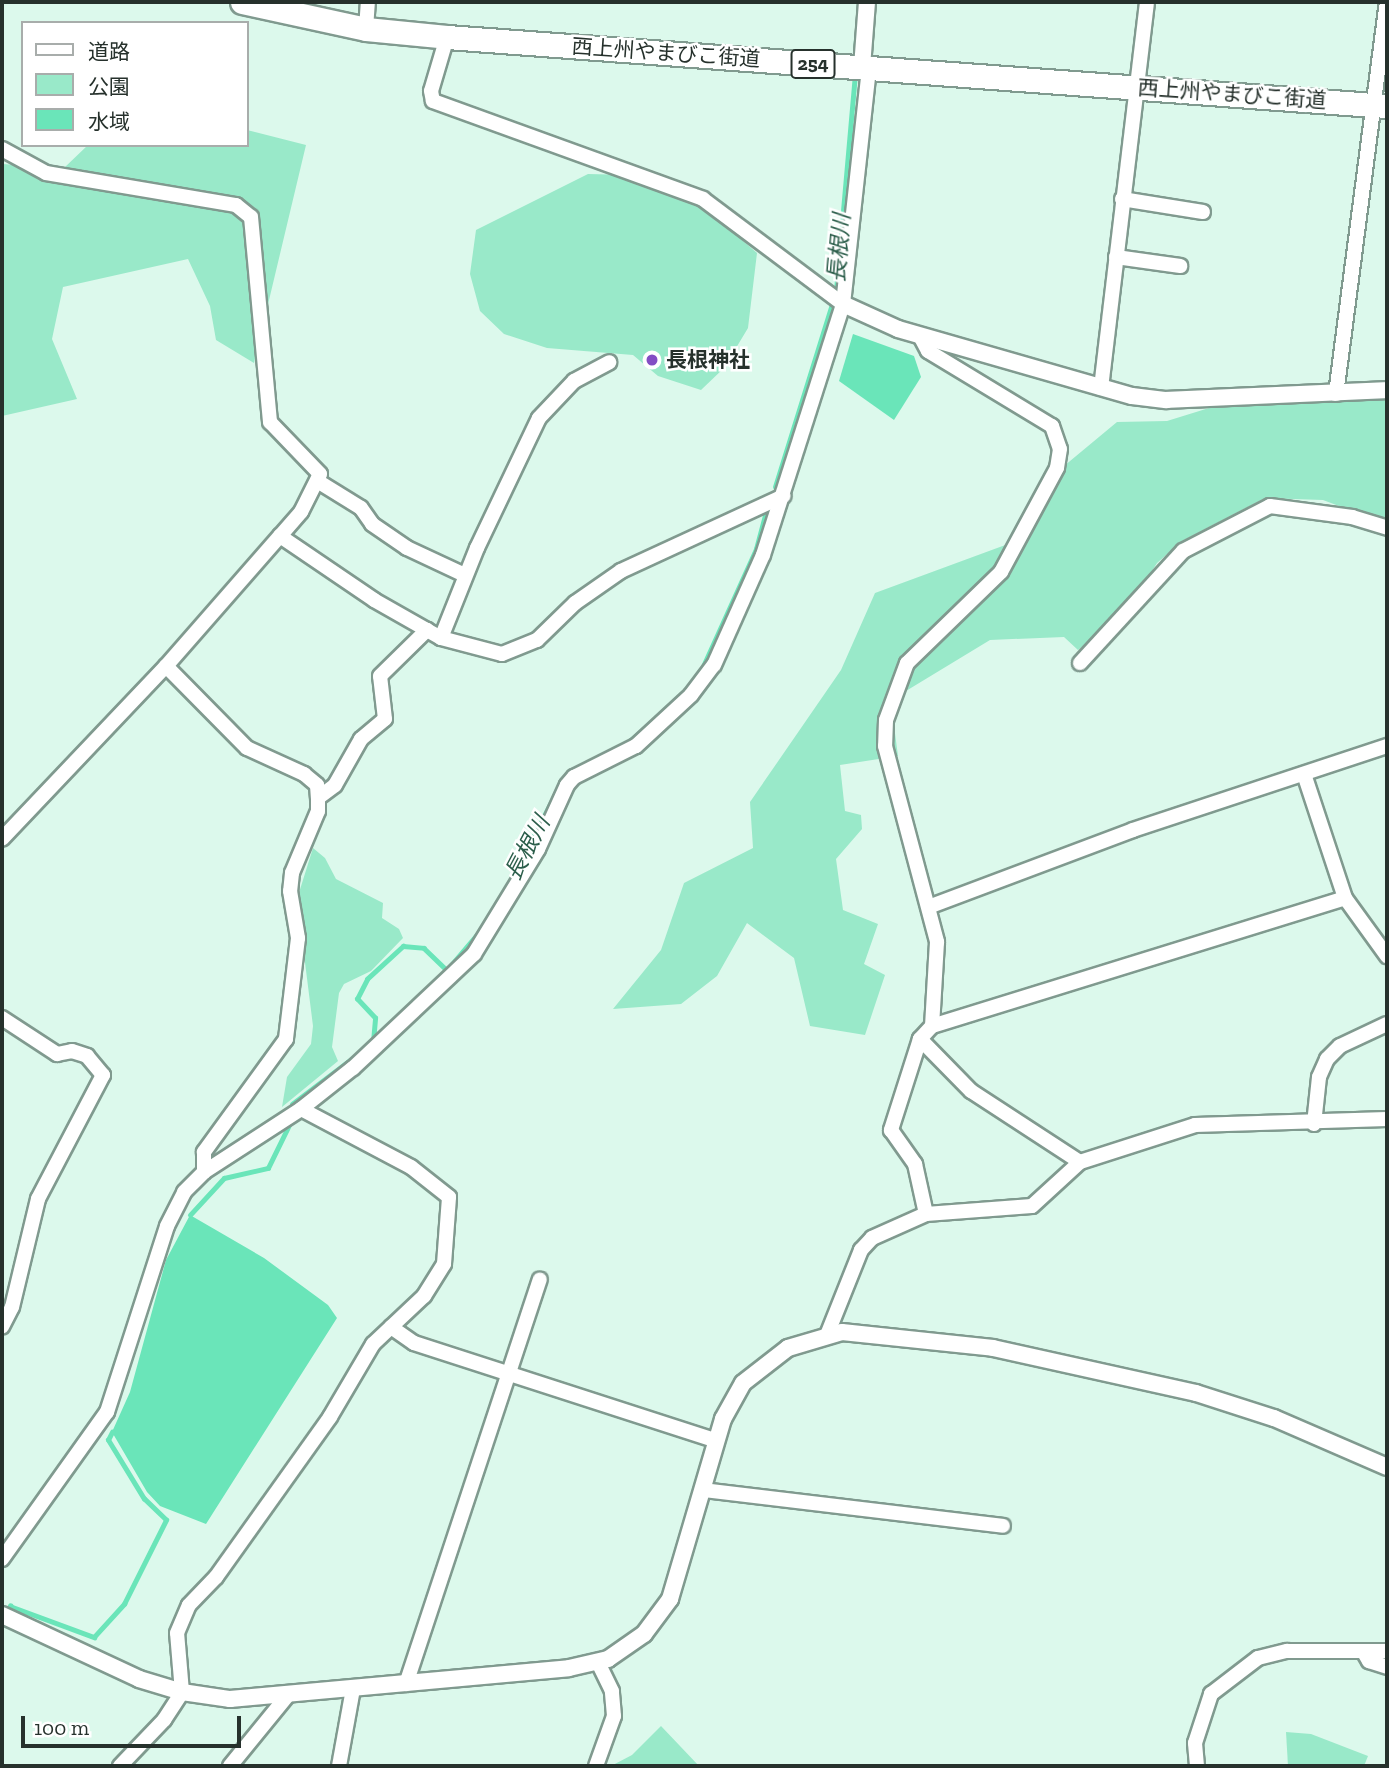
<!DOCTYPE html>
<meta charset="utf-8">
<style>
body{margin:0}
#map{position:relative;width:1389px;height:1768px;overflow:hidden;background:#dcf9ec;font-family:"Zilla Slab","Noto Sans JP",serif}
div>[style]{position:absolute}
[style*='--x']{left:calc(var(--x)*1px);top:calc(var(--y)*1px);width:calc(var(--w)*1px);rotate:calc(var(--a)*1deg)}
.green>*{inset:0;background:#99e9c9}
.water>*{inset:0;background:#6ae5b9}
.stream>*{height:4.5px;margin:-2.25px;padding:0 2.25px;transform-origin:2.25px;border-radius:2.25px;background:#6ae5b9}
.roads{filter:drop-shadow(2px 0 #809a8f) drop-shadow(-2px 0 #809a8f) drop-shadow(0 2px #809a8f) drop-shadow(0 -2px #809a8f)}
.minor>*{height:14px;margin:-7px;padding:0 7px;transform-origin:7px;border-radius:7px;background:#fff}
.tertiary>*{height:16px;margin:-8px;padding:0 8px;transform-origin:8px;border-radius:8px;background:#fff}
.trunk>*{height:23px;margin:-11.5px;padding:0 11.5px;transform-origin:11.5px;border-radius:11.5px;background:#fff}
.dots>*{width:19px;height:19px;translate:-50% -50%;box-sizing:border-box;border:4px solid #fff;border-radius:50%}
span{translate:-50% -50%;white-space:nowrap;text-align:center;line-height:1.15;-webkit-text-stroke:5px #fff;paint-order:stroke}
.shield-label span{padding:2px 5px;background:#fff;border:2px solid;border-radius:5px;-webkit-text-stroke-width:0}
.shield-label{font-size:19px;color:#26312c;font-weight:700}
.street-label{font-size:21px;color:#26312c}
.poi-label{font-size:21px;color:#26312c;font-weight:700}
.left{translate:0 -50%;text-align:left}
.water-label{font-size:23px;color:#2c5e4b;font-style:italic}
.frame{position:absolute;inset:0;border:4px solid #26312c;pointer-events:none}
.legend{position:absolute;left:21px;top:21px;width:228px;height:126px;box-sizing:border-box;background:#fff;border:2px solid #a8adab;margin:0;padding:9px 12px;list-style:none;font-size:21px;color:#26312c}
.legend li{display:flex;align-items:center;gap:14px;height:35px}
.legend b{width:35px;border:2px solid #a8adab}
.scale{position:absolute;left:21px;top:1716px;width:220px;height:32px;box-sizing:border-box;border:4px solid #26312c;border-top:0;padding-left:9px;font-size:21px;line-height:24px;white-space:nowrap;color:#26312c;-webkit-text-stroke:5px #fff;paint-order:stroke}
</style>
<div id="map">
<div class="green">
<div style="clip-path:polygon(247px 130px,306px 145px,254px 363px,216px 340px,210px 306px,188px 259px,63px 287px,52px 339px,77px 399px,2px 416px,2px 164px,64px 168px,88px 145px,247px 145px)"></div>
<div style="clip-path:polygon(588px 174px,630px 175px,691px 196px,757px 253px,748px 328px,724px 368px,701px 390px,658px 376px,633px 355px,547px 348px,504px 334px,480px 311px,470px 274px,476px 230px)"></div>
<div style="clip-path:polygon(1387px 397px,1387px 524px,1323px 500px,1265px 498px,1182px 541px,1157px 563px,1125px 613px,1078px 650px,1064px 637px,990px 640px,901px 694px,893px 718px,898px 756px,840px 765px,845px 811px,861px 815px,862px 829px,836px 859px,843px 910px,878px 924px,864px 964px,885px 975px,865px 1035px,810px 1026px,794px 958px,747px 923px,717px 976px,681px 1004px,613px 1009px,661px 950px,684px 883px,753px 848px,750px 802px,841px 670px,875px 593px,1008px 544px,1052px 476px,1117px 422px,1167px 421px,1209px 408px)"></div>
<div style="clip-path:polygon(313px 848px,325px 858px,336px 879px,383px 903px,382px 918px,399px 929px,403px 938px,371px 971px,344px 984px,339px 993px,332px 1047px,338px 1061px,282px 1107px,287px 1077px,311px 1044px,313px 1026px,297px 899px)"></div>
<div style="clip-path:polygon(661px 1726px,699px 1766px,611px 1766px,632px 1755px)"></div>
<div style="clip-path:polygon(1286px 1732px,1311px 1734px,1368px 1756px,1364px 1766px,1288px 1766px)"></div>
</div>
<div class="water">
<div style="clip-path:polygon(853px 334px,914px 356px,921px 377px,894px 420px,839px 381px)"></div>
<div style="clip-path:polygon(190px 1215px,264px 1258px,328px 1305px,337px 1318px,206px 1524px,160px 1506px,147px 1492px,112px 1432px,130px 1392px,166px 1260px)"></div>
</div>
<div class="stream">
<div style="--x:855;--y:58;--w:19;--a:-87"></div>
<div style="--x:775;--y:487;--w:205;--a:-72.7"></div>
<div style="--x:836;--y:291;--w:218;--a:-85"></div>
<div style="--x:701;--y:671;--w:134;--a:-65.7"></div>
<div style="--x:756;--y:549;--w:34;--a:-75"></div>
<div style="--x:660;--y:714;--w:44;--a:-43.2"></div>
<div style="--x:626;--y:744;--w:26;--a:-40"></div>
<div style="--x:570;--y:772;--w:40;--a:-26.6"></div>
<div style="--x:510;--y:882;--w:114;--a:-62.8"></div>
<div style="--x:373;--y:1042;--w:24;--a:-85"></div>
<div style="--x:375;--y:1018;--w:26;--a:-133"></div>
<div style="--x:357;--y:999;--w:22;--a:-63"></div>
<div style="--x:367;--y:979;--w:49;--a:-42.5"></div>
<div style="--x:403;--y:946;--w:21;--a:5"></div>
<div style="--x:424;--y:948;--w:32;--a:44"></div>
<div style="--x:447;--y:970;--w:51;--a:-49.8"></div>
<div style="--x:292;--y:1104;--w:83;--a:-37.1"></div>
<div style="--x:190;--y:1215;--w:50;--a:-47.4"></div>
<div style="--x:224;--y:1178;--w:45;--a:-12.8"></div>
<div style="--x:268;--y:1168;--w:50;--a:-63.9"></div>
<div style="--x:2;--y:1625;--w:21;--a:-67"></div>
<div style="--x:10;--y:1606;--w:90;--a:20.3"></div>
<div style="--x:94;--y:1637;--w:45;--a:-47.7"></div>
<div style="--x:124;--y:1604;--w:94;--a:-63.4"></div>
<div style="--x:166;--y:1520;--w:30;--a:-136"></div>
<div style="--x:144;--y:1499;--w:69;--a:-121.4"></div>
<div style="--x:108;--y:1440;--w:9;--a:-63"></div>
</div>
<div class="roads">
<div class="minor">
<div style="--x:366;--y:29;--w:27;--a:-86"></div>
<div style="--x:447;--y:37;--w:56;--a:106.5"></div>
<div style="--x:431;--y:91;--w:10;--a:79"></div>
<div style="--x:433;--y:101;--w:287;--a:19.9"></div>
<div style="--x:703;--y:199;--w:175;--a:36.9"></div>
<div style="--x:2;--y:149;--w:50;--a:28.6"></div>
<div style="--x:46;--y:173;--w:193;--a:9.6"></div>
<div style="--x:236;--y:205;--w:19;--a:39"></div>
<div style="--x:251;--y:217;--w:206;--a:84.7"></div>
<div style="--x:270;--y:422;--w:72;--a:46.1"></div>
<div style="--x:320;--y:474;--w:42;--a:116.6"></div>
<div style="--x:301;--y:512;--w:32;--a:131"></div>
<div style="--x:280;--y:536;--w:173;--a:131.2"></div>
<div style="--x:166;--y:666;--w:238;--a:133.5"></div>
<div style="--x:1122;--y:199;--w:82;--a:9.1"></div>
<div style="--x:1116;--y:257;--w:65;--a:8"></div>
<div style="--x:920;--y:336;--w:17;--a:62"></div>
<div style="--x:928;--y:351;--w:145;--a:31.2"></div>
<div style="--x:1052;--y:426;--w:24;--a:71"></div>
<div style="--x:1060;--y:449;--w:19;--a:99"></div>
<div style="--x:1057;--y:468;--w:118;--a:118.3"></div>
<div style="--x:1001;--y:572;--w:131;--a:135.9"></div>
<div style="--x:907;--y:663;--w:61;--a:110.2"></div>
<div style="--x:886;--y:720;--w:26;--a:92"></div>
<div style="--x:885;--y:746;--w:203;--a:75.1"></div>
<div style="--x:937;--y:942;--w:84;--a:93.4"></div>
<div style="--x:932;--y:1026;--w:18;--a:133"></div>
<div style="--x:920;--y:1039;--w:96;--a:107.7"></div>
<div style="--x:891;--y:1130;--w:42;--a:54.8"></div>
<div style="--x:915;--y:1164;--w:51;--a:77.6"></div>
<div style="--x:1101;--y:388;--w:389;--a:-83.2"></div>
<div style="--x:1336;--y:394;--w:395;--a:-82.6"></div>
<div style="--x:319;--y:482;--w:49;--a:31.8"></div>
<div style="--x:361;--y:508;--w:19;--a:55"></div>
<div style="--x:372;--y:524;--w:42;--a:34.4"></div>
<div style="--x:407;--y:548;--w:64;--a:25"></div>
<div style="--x:280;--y:536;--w:114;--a:34.2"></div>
<div style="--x:374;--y:600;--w:77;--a:29.6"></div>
<div style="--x:441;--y:638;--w:63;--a:14.7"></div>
<div style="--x:502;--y:654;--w:38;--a:-22"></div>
<div style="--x:537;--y:640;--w:53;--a:-44.2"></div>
<div style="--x:575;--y:603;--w:56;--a:-34.8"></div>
<div style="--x:621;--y:571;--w:179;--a:-24.8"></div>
<div style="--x:441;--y:638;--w:97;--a:-68.2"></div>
<div style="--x:477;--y:548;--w:144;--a:-64.5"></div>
<div style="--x:539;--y:418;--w:51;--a:-46.6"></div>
<div style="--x:574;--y:381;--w:40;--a:-28"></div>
<div style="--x:1080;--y:663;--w:152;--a:-47.4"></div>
<div style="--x:1183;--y:551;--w:98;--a:-27.3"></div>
<div style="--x:1270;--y:506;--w:83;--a:7.6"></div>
<div style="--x:1352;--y:517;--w:37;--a:17"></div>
<div style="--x:166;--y:666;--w:115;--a:45.4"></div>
<div style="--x:247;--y:748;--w:63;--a:24.5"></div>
<div style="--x:304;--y:774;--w:17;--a:40"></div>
<div style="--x:317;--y:785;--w:13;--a:86"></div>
<div style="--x:318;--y:798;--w:13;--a:90"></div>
<div style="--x:318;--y:811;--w:67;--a:112.8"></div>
<div style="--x:292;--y:873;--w:18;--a:96"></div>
<div style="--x:290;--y:891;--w:48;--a:80.3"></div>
<div style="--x:298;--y:938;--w:102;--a:96.8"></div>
<div style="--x:286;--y:1039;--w:140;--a:126"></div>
<div style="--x:204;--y:1152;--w:20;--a:90"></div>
<div style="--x:1304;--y:774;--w:131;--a:71.7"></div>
<div style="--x:1345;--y:898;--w:72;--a:54.1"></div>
<div style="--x:318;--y:798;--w:21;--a:-37"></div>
<div style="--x:335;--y:785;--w:53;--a:-60.5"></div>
<div style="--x:361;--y:739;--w:31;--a:-40"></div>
<div style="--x:385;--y:719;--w:43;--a:-96.6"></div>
<div style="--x:380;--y:676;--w:66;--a:-44.4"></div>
<div style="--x:931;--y:906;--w:216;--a:-20.6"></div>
<div style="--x:1133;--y:830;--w:268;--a:-18.3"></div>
<div style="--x:2;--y:1018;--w:66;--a:33.2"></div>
<div style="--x:57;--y:1054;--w:15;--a:-11"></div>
<div style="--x:72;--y:1051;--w:16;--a:18"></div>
<div style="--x:87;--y:1056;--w:25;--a:50"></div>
<div style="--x:103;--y:1075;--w:140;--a:117.7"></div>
<div style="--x:38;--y:1199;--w:111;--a:103.5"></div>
<div style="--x:12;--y:1307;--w:22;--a:117"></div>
<div style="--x:932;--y:1026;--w:432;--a:-17.2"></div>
<div style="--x:920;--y:1039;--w:73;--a:45.6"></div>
<div style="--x:971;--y:1091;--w:130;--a:33.1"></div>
<div style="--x:1314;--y:1124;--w:47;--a:-83.9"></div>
<div style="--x:1319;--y:1077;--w:20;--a:-66"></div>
<div style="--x:1327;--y:1059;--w:18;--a:-45"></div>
<div style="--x:1340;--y:1046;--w:52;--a:-25.1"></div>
<div style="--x:391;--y:1327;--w:28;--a:35"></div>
<div style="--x:414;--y:1343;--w:318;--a:17.9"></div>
<div style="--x:827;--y:1335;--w:92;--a:-68.2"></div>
<div style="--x:861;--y:1250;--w:16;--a:-47"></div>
<div style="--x:872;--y:1238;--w:59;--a:-24"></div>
<div style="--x:926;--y:1214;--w:106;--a:-4.3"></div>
<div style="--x:1032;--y:1206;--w:65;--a:-42.5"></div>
<div style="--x:1080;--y:1162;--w:121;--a:-17.8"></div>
<div style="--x:1195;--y:1125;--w:192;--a:-1.8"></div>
<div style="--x:703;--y:1490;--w:302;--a:6.8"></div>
<div style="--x:2;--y:1559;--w:181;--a:-54.5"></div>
<div style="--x:107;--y:1412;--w:195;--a:-72.1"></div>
<div style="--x:167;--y:1226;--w:38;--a:-63"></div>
<div style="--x:184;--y:1192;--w:28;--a:-45"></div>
<div style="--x:204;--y:1172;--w:116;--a:-33"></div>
<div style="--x:301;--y:1109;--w:66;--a:-38.3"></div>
<div style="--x:353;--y:1068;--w:166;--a:-43.3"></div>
<div style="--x:474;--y:954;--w:123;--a:-58.6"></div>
<div style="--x:538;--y:849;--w:70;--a:-65.6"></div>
<div style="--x:567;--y:785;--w:11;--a:-49"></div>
<div style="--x:574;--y:777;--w:69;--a:-26.6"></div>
<div style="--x:636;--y:746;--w:75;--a:-42.8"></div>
<div style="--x:691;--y:695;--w:38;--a:-53"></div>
<div style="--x:714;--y:665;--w:120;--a:-66"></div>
<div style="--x:763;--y:555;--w:263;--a:-72.3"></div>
<div style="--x:843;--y:304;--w:237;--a:-83.7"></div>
<div style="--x:1363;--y:1651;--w:12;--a:59"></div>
<div style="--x:1369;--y:1661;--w:19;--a:18"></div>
<div style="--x:406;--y:1684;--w:426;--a:-71.7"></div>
<div style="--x:120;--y:1766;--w:64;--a:-46.3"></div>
<div style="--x:164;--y:1720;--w:33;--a:-57"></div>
<div style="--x:182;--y:1692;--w:59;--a:-94.8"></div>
<div style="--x:177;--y:1633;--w:30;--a:-67"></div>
<div style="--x:189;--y:1605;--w:39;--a:-46"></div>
<div style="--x:216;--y:1577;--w:196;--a:-54.5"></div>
<div style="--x:330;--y:1417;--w:85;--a:-59.5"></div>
<div style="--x:373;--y:1344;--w:70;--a:-43.3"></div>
<div style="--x:424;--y:1296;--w:38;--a:-58"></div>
<div style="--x:444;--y:1264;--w:67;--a:-85.7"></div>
<div style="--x:449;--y:1197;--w:48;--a:-141.7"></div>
<div style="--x:411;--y:1167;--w:124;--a:-152.2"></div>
<div style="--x:230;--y:1766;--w:90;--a:-50.8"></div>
<div style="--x:339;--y:1766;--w:78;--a:-79.7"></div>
<div style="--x:596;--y:1766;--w:53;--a:-70.2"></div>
<div style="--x:614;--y:1716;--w:25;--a:-95"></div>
<div style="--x:612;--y:1691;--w:32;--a:-116"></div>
<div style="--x:1197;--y:1766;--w:23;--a:-95"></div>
<div style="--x:1195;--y:1743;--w:52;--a:-71.9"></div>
<div style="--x:1211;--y:1694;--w:59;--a:-37.5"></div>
<div style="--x:1258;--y:1658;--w:30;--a:-14"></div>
<div style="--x:1287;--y:1651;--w:100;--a:0"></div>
</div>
<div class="tertiary">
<div style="--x:862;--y:67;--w:65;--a:-85.6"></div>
<div style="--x:843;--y:304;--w:60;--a:24.4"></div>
<div style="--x:898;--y:329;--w:243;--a:16"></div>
<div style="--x:1132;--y:396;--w:35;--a:7"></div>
<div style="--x:1167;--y:400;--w:220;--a:-2.6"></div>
<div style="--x:2;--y:1615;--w:151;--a:25"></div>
<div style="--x:139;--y:1679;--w:45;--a:16.8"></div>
<div style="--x:182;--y:1692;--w:49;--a:8.3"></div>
<div style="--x:230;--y:1699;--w:340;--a:-5.2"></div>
<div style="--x:569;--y:1668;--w:40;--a:-13"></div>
<div style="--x:608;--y:1659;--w:44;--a:-34.8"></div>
<div style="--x:644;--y:1634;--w:44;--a:-53.4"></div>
<div style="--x:670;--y:1599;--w:188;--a:-73.6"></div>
<div style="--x:723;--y:1419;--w:41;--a:-60.9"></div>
<div style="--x:743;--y:1383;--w:57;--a:-37.9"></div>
<div style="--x:788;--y:1348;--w:56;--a:-16.5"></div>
<div style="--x:842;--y:1332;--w:152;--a:6"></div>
<div style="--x:993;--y:1348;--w:208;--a:12.5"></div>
<div style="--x:1196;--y:1393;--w:82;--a:17.8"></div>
<div style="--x:1274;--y:1418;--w:123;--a:23.4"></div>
</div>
<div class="trunk">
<div style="--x:242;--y:2;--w:127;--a:12.3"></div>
<div style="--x:366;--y:29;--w:81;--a:5.6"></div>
<div style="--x:447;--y:37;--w:943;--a:4.2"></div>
</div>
</div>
<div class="dots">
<div style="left:652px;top:360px;background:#834dc4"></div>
</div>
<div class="shield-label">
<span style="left:813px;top:64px">254</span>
</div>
<div class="street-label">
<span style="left:666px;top:53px;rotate:4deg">西上州やまびこ街道</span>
<span style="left:1232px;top:94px;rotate:4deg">西上州やまびこ街道</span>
</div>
<div class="poi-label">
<span class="left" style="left:666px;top:360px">長根神社</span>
</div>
<div class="water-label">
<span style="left:839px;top:248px;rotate:-85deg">長根川</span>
<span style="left:527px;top:848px;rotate:-62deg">長根川</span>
</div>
<div class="frame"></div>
<ul class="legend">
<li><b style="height:9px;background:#fff"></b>道路</li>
<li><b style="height:19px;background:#99e9c9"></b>公園</li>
<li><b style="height:19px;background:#6ae5b9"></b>水域</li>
</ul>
<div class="scale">100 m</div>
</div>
